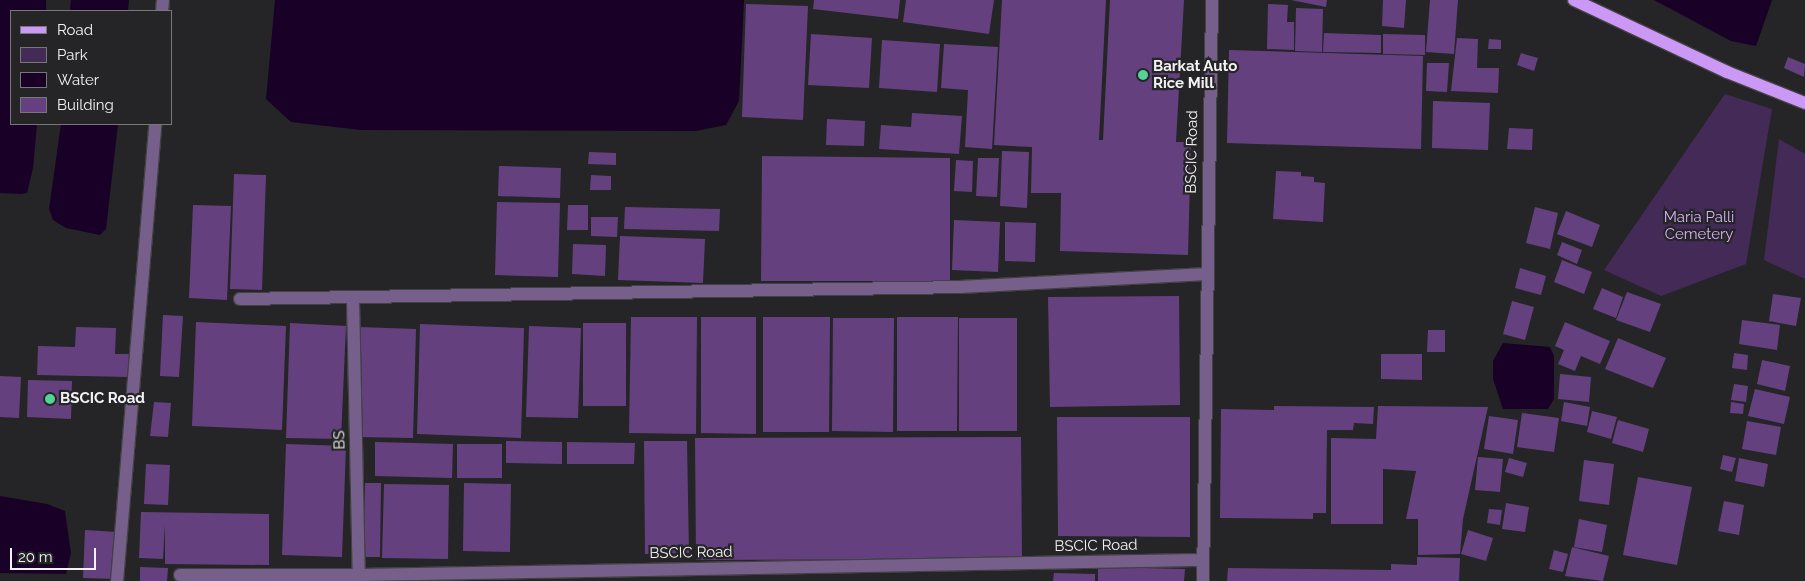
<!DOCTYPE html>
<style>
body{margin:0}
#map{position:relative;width:1805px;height:581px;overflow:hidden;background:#252427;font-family:Raleway,sans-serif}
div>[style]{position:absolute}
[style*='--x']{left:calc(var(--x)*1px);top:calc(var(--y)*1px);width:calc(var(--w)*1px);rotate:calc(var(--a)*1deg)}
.green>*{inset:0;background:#442a57}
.water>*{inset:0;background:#180027}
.building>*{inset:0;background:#64417e}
.roads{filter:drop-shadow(1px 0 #424144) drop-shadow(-1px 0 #424144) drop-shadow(0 1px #424144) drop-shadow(0 -1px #424144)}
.minor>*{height:12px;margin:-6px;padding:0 6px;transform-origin:6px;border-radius:6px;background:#775f8b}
.major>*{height:12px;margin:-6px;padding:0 6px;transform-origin:6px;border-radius:6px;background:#cc98f5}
.dots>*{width:14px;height:14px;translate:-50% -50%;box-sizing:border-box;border:2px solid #252427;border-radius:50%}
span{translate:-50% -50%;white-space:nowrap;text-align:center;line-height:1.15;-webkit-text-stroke:4.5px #252427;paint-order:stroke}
.poi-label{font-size:15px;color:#f2f1f3;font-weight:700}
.left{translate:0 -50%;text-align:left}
.street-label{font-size:15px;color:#f2f1f3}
.park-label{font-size:15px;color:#d7aff7}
.legend{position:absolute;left:10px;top:10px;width:162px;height:115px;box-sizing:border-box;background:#252427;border:1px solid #777679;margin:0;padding:6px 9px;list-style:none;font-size:15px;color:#f2f1f3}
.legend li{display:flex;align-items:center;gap:10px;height:25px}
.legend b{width:25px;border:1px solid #777679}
.scale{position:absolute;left:10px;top:548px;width:86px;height:22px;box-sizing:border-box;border:2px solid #f2f1f3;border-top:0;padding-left:6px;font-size:15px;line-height:18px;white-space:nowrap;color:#f2f1f3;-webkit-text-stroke:4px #252427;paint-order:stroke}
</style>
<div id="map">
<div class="green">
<div style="clip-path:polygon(1725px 94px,1772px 109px,1746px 264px,1661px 296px,1604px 270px)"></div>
<div style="clip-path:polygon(1779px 139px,1805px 154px,1805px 279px,1764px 260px)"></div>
</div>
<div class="water">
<div style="clip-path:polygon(0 0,46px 0,46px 11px,11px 11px,11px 124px,37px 124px,33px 168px,27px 193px,21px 194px,0 193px)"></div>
<div style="clip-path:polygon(71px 0,129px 0,128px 11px,70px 11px)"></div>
<div style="clip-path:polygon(275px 0,744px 0,739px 101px,726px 125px,696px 131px,361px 130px,291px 122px,266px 99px)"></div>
<div style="clip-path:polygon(1654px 0,1772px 0,1756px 46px,1731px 41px)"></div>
<div style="clip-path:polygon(61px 124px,118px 124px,106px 229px,100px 235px,66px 228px,53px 220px,49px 209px)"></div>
<div style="clip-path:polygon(1503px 343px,1550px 347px,1554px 356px,1554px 399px,1548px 409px,1503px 409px,1493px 379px,1493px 361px)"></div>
<div style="clip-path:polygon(0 496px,47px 504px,65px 511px,71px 553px,66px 574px,0 573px)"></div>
</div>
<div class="building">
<div style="clip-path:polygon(814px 0,900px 0,898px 19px,813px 9px)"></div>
<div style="clip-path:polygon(906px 0,994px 0,989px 34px,903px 22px)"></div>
<div style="clip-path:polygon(1002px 0,1106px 0,1099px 140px,1103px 140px,1110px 0,1184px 0,1176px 142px,1191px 142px,1188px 255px,1060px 251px,1061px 193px,1031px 193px,1032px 147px,994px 145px)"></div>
<div style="clip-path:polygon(1291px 0,1327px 0,1326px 7px)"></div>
<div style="clip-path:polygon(1383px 0,1406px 0,1404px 28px,1382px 26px)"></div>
<div style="clip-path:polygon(1430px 0,1458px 0,1454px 54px,1426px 52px)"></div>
<div style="clip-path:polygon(746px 4px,808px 6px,803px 120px,742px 117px)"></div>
<div style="clip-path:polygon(1268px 4px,1288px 5px,1287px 22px,1294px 22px,1294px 50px,1267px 49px)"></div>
<div style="clip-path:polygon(1296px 8px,1323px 9px,1322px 52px,1295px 51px)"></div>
<div style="clip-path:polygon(1324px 33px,1381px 35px,1381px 53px,1323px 52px)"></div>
<div style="clip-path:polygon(811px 34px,872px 38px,869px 88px,808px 85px)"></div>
<div style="clip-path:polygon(1383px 34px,1425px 35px,1425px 55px,1383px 54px)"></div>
<div style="clip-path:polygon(1457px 38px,1478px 39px,1477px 68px,1499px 68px,1498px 93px,1451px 91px)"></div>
<div style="clip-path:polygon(1489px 39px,1501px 40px,1501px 49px,1488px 49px)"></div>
<div style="clip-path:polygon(882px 40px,940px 44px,937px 92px,879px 88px)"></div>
<div style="clip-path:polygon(944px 44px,998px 47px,992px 149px,965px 147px,968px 90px,941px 88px)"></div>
<div style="clip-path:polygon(1229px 50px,1423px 56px,1421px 149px,1227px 143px)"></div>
<div style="clip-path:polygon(1521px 53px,1538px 58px,1534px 71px,1517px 65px)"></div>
<div style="clip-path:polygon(1788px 57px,1805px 64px,1804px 77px,1784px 68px)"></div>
<div style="clip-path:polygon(1427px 63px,1449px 63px,1447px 92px,1426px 91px)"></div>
<div style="clip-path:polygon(1433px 101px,1490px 103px,1488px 150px,1432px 148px)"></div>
<div style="clip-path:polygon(912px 113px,962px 116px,959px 154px,879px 149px,881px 125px,911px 127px)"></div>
<div style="clip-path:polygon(827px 119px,865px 121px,864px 146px,826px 145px)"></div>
<div style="clip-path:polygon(1509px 128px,1533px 129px,1532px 150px,1507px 149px)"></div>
<div style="clip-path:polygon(1002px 151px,1029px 152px,1027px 208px,1000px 206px)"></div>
<div style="clip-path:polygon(589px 152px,616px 153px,616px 165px,588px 164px)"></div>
<div style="clip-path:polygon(762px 156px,950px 158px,950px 281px,761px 281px)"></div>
<div style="clip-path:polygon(978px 158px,999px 158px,997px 197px,976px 196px)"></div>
<div style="clip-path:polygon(956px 160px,973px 161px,972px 192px,954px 191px)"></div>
<div style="clip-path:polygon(499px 166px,561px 168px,560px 198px,498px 196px)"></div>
<div style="clip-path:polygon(1276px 171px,1301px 172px,1301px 176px,1314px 177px,1314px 182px,1325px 183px,1323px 222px,1273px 219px)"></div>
<div style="clip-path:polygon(234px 174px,266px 175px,262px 290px,230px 289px)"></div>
<div style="clip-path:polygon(591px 175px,611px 176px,611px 190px,590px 190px)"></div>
<div style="clip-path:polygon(497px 202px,560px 203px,558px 277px,495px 275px)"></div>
<div style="clip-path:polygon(193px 205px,231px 206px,227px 300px,189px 298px)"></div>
<div style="clip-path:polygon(568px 205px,588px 205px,588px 230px,567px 230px)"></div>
<div style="clip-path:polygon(625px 207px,720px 209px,719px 231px,624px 229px)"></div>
<div style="clip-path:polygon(1535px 207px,1558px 213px,1550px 249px,1526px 243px)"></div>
<div style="clip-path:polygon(1566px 211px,1600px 225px,1592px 247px,1557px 234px)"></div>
<div style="clip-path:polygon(591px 217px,618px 217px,617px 237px,591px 236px)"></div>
<div style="clip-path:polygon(954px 220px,1000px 222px,998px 272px,952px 270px)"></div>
<div style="clip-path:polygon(1005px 222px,1036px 223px,1035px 262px,1005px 261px)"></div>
<div style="clip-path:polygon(620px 236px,705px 239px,703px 283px,618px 280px)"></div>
<div style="clip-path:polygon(1562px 242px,1582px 250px,1577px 264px,1557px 255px)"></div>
<div style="clip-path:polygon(573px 244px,606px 245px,605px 276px,572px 274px)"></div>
<div style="clip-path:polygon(1562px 260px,1592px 272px,1584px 294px,1554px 282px)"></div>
<div style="clip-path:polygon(1520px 268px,1546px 276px,1541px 295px,1515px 288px)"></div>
<div style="clip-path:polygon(1602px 288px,1623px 297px,1616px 318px,1593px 309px)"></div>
<div style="clip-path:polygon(1627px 292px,1661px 304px,1650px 332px,1616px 320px)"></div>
<div style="clip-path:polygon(1773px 294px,1801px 298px,1796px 326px,1769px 321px)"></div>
<div style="clip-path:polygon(1179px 296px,1180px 405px,1050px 407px,1048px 297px)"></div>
<div style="clip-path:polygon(1512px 301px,1534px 307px,1525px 340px,1503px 334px)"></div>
<div style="clip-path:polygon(163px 315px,183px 316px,179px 377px,160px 376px)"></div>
<div style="clip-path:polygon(631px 317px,697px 317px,696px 434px,629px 433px)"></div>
<div style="clip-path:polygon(701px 317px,756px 317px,756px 434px,701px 433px)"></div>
<div style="clip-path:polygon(763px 317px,830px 317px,829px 432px,763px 432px)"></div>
<div style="clip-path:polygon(897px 317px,958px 317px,957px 431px,897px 431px)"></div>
<div style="clip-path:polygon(833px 318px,894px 318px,893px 432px,832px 431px)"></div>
<div style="clip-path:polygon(959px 318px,1017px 318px,1017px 431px,959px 431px)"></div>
<div style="clip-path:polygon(1742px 320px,1780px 325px,1777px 350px,1739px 344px)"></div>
<div style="clip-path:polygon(196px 322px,286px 326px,282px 430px,192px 426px)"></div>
<div style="clip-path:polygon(1565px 322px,1610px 341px,1600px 364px,1581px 356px,1575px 371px,1558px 364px,1564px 350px,1555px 346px)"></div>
<div style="clip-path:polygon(290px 323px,346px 326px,341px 439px,286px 438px)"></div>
<div style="clip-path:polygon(583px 323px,626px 323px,626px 406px,583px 406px)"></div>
<div style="clip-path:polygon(420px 324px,524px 328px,521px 438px,417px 434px)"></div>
<div style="clip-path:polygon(529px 326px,581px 328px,578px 418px,526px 417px)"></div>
<div style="clip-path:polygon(76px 327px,116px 328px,115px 354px,130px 354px,129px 377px,37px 375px,38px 346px,75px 347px)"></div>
<div style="clip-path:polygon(359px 327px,416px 329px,413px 438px,357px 437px)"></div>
<div style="clip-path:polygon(1428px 330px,1445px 330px,1445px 352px,1427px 352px)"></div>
<div style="clip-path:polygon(1618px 338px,1666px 358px,1653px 388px,1605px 369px)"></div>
<div style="clip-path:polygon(1734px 353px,1748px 355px,1747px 370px,1732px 368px)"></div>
<div style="clip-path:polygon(1381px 354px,1422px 354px,1422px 380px,1381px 379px)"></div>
<div style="clip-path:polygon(1762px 360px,1790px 366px,1785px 391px,1757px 384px)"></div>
<div style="clip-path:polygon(1560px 374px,1591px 377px,1589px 402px,1558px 399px)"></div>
<div style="clip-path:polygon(0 376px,21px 377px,19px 418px,0 417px)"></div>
<div style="clip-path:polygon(28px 380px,72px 381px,71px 419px,27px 417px)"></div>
<div style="clip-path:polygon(1734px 384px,1748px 386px,1746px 402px,1731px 400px)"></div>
<div style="clip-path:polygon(1755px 389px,1790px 397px,1784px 424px,1748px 416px)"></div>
<div style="clip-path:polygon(154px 402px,171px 403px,168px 437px,150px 436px)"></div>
<div style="clip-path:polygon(1564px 402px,1590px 407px,1587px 426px,1561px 421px)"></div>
<div style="clip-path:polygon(1731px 402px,1744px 404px,1743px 414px,1730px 413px)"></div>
<div style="clip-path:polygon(1274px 406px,1374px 407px,1373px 424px,1354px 423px,1353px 430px,1327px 430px,1326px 513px,1313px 513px,1313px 519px,1220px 518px,1221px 409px,1274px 410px)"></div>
<div style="clip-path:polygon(1378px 406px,1488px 407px,1463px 519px,1460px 554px,1418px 555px,1418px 519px,1406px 519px,1416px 471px,1383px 469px,1383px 524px,1331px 524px,1331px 438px,1376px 439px)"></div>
<div style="clip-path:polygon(1592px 411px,1617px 417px,1611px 439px,1587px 432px)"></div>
<div style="clip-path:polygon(1522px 413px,1559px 418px,1554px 452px,1517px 447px)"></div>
<div style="clip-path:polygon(1489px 416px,1518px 420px,1513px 454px,1484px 449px)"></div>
<div style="clip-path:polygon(1057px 417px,1190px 417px,1190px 537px,1058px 536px)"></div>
<div style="clip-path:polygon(1618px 420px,1649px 429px,1643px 452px,1612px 443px)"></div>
<div style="clip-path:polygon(1747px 421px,1781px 427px,1776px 455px,1742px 449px)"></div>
<div style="clip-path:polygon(1021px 437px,1022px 559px,696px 560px,695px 438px)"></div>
<div style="clip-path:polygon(506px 441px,562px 442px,562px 464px,506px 463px)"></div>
<div style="clip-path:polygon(644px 441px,687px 441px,689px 553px,645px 554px)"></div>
<div style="clip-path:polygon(375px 442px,453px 444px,452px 478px,375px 476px)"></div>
<div style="clip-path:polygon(567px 442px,635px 443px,634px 464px,567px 464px)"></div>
<div style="clip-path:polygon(286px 444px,346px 446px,342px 557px,282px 555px)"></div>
<div style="clip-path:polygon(457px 444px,502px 444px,502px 478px,457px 478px)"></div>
<div style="clip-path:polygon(1723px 455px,1736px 458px,1732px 472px,1720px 469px)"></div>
<div style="clip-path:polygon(1478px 457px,1503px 459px,1500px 492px,1475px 490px)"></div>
<div style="clip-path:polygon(1509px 458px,1527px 463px,1523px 477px,1505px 472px)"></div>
<div style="clip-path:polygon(1739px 458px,1768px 464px,1764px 487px,1735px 481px)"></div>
<div style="clip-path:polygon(1584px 460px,1614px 464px,1609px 505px,1579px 501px)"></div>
<div style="clip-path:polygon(146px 464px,170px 465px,168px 505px,144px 504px)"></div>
<div style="clip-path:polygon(1638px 477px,1692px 487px,1677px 565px,1623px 555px)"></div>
<div style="clip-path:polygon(365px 483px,381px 483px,380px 557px,363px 557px)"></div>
<div style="clip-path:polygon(464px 483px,511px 484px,510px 552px,463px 551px)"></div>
<div style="clip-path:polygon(384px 484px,449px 485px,448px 559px,382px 558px)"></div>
<div style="clip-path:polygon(1724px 501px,1744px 505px,1739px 535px,1718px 531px)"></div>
<div style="clip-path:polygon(1506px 503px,1529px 507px,1525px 532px,1502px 529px)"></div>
<div style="clip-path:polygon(1489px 509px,1502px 510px,1500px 525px,1487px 523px)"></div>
<div style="clip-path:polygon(141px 512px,269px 514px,269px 565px,165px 564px,165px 524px,163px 559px,139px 558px)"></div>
<div style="clip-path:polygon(1579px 519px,1607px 525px,1602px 552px,1574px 547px)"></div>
<div style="clip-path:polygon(85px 530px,117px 532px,115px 579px,83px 578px)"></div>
<div style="clip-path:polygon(1468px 530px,1493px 538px,1486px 561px,1461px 554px)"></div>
<div style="clip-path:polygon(1572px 547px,1609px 556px,1603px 581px,1565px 576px)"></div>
<div style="clip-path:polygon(1554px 550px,1568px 554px,1563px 572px,1549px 569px)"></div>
<div style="clip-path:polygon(1417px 557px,1460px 558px,1459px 581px,1227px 581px,1228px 568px,1391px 570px,1391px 564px,1417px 565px)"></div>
<div style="clip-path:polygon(140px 567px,168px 568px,167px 581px,140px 581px)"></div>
<div style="clip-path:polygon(1098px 567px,1185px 569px,1184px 581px,1098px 581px)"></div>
<div style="clip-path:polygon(1054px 573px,1095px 574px,1095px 581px,1053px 581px)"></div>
</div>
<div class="roads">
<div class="minor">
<div style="--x:162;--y:11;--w:11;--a:-85"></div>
<div style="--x:240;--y:299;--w:721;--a:-0.95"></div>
<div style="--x:961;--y:287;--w:245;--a:-3"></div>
<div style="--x:353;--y:299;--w:282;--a:88.8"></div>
<div style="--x:180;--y:575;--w:180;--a:0"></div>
<div style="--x:360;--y:575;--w:843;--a:-1.02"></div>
<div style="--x:117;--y:581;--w:459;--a:-85.2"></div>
<div style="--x:1203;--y:581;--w:581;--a:-89.11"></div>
</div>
<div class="major">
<div style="--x:1574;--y:0;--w:169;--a:25.2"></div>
<div style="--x:1727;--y:72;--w:84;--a:21.7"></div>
</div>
</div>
<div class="dots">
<div style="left:1143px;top:75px;background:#54d396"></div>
<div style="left:50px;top:399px;background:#54d396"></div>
</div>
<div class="poi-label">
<span class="left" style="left:1153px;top:75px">Barkat Auto<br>Rice Mill</span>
<span class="left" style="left:60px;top:399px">BSCIC Road</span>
</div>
<div class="street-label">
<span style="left:1192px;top:152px;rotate:-89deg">BSCIC Road</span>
<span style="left:340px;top:440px;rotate:-91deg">BS</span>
<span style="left:1096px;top:546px;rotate:-1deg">BSCIC Road</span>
<span style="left:691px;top:553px;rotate:-1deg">BSCIC Road</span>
</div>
<div class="park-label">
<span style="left:1699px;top:226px">Maria Palli<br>Cemetery</span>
</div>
<ul class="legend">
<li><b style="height:6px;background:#cc98f5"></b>Road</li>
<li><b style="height:14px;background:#442a57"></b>Park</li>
<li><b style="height:14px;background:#180027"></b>Water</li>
<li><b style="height:14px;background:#64417e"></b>Building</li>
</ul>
<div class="scale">20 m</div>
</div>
